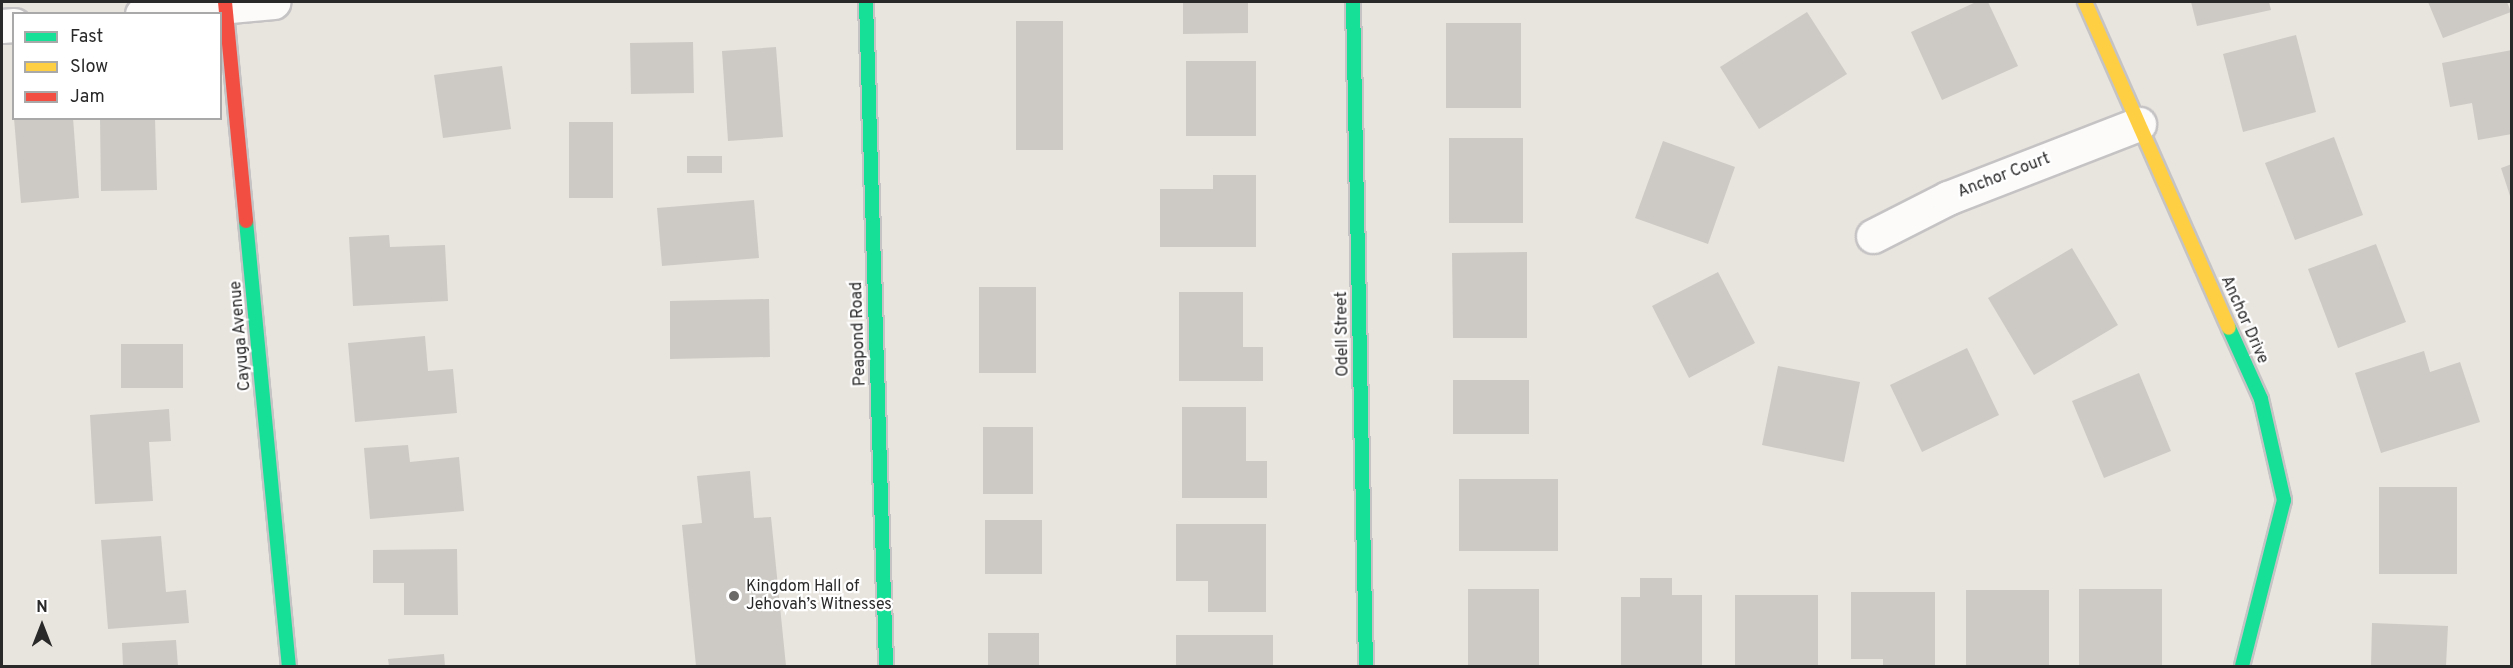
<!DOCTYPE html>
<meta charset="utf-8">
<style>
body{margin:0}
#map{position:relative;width:2513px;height:668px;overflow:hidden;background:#e8e4de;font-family:Overpass,sans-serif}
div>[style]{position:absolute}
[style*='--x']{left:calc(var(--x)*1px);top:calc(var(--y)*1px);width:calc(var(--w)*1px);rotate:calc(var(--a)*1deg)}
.building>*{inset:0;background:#cdcac5}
.roads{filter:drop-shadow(2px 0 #c5c3c4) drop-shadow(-2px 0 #c5c3c4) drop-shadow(0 2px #c5c3c4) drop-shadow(0 -2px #c5c3c4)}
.street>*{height:33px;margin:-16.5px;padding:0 16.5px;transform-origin:16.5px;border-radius:16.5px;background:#fcfbfa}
.fast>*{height:14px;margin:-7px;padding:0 7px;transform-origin:7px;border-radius:7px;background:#16e098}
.slow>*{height:14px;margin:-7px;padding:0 7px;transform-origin:7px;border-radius:7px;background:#ffcf43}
.jam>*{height:14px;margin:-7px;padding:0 7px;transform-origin:7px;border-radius:7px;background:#f24e42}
.dots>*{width:16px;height:16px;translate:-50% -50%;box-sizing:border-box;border:3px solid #fff;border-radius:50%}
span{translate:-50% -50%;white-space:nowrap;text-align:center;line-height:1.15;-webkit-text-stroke:4.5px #fff;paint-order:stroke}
.street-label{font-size:16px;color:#292929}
.poi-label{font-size:16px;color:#292929}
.left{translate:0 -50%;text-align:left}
.frame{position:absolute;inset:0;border:3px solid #292929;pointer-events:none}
.legend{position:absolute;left:12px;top:12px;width:210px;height:108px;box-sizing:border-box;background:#fff;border:2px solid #a9a9a9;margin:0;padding:8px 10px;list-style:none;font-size:18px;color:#292929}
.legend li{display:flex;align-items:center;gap:12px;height:30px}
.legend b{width:30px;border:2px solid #a9a9a9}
.north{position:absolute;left:12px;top:596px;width:60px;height:60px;-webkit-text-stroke:4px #fff;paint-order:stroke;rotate:0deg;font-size:16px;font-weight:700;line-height:24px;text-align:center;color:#292929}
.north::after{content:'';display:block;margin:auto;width:21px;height:27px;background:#292929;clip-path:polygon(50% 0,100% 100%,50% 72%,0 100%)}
</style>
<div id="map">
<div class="building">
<div style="clip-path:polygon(1183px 2px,1248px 2px,1248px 33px,1183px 34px)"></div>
<div style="clip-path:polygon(1976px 2px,1988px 2px,2018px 66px,1942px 100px,1911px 32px)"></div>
<div style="clip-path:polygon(2191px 2px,2269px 2px,2271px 10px,2197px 26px)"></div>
<div style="clip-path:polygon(2428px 2px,2507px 2px,2511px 12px,2443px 38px)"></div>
<div style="clip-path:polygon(1807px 12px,1847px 74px,1759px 129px,1720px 67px)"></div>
<div style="clip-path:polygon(1016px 21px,1063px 21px,1063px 150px,1016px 150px)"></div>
<div style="clip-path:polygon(1446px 23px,1521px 23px,1521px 108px,1446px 108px)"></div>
<div style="clip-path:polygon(2296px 35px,2316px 112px,2243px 132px,2223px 54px)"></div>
<div style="clip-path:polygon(693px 42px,694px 93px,631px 94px,630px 43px)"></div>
<div style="clip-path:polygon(776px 47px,783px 137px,728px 141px,722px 51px)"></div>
<div style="clip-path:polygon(2512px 50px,2512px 134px,2478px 140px,2472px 103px,2450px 107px,2442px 63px)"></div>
<div style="clip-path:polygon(1186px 61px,1256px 61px,1256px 136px,1186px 136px)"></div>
<div style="clip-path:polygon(502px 66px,511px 129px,443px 138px,434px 75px)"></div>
<div style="clip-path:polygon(14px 118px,73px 118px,79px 198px,21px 203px)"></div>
<div style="clip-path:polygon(100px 118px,155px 118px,157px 190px,101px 191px)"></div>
<div style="clip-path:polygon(569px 122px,613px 122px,613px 198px,569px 198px)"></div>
<div style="clip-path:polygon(2334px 137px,2363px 215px,2295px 240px,2265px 163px)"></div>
<div style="clip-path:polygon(1449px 138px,1523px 138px,1523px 223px,1449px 223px)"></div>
<div style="clip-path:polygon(1663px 141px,1735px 167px,1708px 244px,1635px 218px)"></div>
<div style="clip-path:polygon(687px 156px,722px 156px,722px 173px,687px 173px)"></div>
<div style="clip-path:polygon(2512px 164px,2512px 199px,2511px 199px,2501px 168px)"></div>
<div style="clip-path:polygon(1213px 175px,1256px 175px,1256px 247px,1160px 247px,1160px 189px,1213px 189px)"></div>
<div style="clip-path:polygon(754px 200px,759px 258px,662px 266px,657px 208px)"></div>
<div style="clip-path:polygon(389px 235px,390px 247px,445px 245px,448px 301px,353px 306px,349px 237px)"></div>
<div style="clip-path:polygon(2376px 244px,2406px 322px,2338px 348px,2308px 269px)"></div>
<div style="clip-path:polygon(2072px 248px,2118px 325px,2034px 375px,1988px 298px)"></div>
<div style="clip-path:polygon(1527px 252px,1527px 338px,1453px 338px,1452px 253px)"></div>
<div style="clip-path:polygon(1718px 272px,1755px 343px,1689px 378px,1652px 306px)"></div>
<div style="clip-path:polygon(979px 287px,1036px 287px,1036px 373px,979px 373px)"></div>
<div style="clip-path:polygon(1179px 292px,1243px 292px,1243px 347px,1263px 347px,1263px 381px,1179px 381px)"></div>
<div style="clip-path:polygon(769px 299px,770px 357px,670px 359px,670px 301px)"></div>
<div style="clip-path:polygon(425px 336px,428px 371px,453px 369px,457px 413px,355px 422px,348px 343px)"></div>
<div style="clip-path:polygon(121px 344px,183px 344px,183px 388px,121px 388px)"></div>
<div style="clip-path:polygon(1967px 348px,1999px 415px,1922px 452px,1890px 385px)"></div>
<div style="clip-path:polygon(2424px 351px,2430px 372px,2460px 362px,2480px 422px,2381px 453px,2355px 373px)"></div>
<div style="clip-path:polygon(1778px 366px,1860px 382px,1844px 462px,1762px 445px)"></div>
<div style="clip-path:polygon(2139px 373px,2171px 451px,2104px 478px,2072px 401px)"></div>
<div style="clip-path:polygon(1453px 380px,1529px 380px,1529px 434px,1453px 434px)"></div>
<div style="clip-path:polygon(1182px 407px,1246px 407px,1246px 461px,1267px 461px,1267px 498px,1182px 498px)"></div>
<div style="clip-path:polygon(169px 409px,171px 441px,149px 442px,153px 501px,95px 504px,90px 415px)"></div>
<div style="clip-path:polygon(983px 427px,1033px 427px,1033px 494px,983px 494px)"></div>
<div style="clip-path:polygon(408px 445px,410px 462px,459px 457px,464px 511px,370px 519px,364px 448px)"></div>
<div style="clip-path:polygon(750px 471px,754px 518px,771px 517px,786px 666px,696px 666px,682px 525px,702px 523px,697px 476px)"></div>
<div style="clip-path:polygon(1459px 479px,1558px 479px,1558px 551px,1459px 551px)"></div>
<div style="clip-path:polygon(2379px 487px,2457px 487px,2457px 574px,2379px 574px)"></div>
<div style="clip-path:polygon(985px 520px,1042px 520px,1042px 574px,985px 574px)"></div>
<div style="clip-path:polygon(1176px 524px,1266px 524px,1266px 612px,1208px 612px,1208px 581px,1176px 581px)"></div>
<div style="clip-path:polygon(161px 536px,166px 592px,186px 590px,189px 623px,108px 629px,101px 540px)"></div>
<div style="clip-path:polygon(457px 549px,458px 615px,404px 615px,404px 583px,373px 583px,373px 550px)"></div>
<div style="clip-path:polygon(1640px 578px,1672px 578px,1672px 595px,1702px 595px,1702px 666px,1621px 666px,1621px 597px,1640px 597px)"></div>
<div style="clip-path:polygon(1468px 589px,1539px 589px,1539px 666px,1468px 666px)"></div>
<div style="clip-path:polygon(2079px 589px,2162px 589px,2162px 665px,2079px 665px)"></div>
<div style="clip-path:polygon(1966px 590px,2049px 590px,2049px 665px,1966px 665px)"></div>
<div style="clip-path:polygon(1851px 592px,1935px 592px,1935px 666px,1883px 666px,1883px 659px,1851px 659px)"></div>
<div style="clip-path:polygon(1735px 595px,1818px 595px,1818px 666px,1735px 666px)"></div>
<div style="clip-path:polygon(2372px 623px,2448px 626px,2446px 666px,2371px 666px)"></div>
<div style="clip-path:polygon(988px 633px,1039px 633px,1039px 666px,988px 666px)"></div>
<div style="clip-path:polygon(1176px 635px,1273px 635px,1273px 666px,1176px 666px)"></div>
<div style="clip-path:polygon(176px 640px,178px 666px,123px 666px,122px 643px)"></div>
<div style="clip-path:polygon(444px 654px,445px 666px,389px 666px,388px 659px)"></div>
</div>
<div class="roads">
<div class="street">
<div style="--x:142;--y:14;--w:132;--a:-5.2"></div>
<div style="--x:2;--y:26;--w:12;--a:-5"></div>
<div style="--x:1873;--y:236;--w:84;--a:-26.9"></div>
<div style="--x:1948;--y:198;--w:205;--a:-21.2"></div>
</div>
<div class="fast">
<div style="--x:866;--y:2;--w:664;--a:88.27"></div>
<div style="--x:1353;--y:2;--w:664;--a:88.88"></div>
<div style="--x:246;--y:221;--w:447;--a:84.5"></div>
<div style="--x:2229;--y:328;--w:78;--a:65.7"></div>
<div style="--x:2261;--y:399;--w:104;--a:77.2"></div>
<div style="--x:2284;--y:500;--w:171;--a:104.2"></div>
</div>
<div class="slow">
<div style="--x:2085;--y:2;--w:356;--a:66.2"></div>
</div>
<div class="jam">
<div style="--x:225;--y:2;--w:220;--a:84.5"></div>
</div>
</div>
<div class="dots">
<div style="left:734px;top:596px;background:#6c6a68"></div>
</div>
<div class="street-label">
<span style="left:2004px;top:176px;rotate:-21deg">Anchor Court</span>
<span style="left:2244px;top:320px;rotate:66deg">Anchor Drive</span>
<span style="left:859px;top:334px;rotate:-92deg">Peapond Road</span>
<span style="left:1343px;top:334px;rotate:-91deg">Odell Street</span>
<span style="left:241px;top:336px;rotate:-95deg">Cayuga Avenue</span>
</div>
<div class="poi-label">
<span class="left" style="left:746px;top:596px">Kingdom Hall of<br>Jehovah’s Witnesses</span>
</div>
<div class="frame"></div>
<ul class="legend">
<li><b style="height:8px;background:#16e098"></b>Fast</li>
<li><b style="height:8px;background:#ffcf43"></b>Slow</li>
<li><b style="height:8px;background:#f24e42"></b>Jam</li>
</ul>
<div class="north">N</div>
</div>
